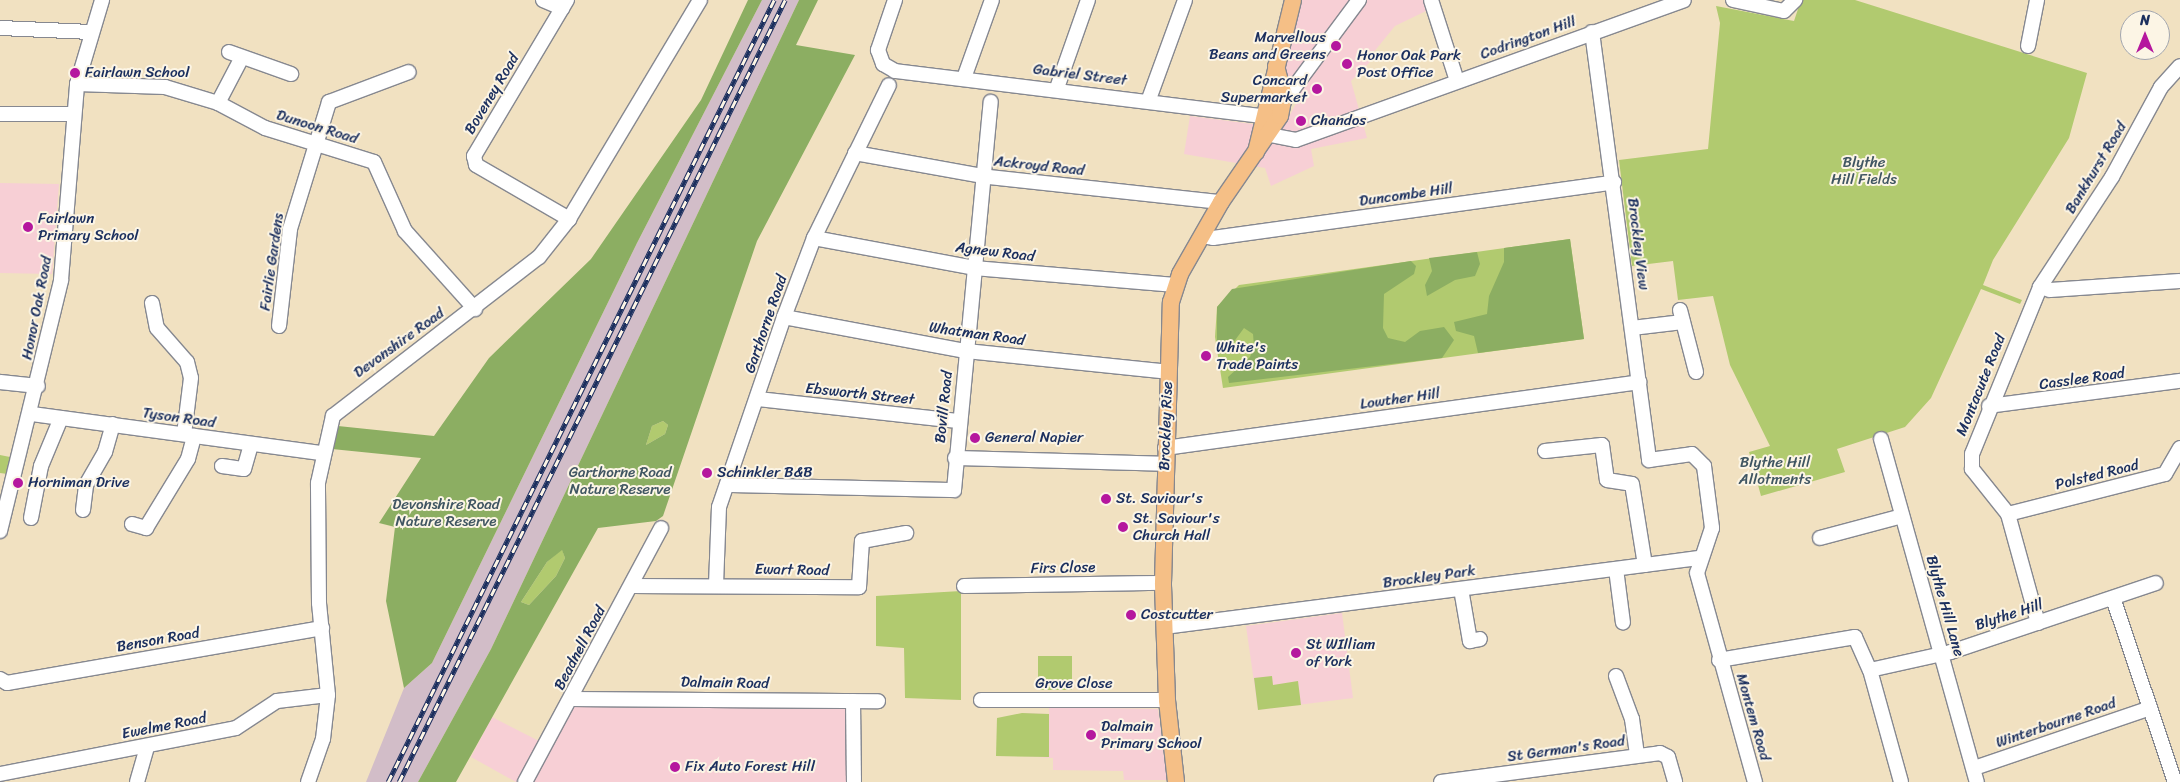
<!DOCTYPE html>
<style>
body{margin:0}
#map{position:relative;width:2180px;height:782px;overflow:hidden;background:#f1e1c1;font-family:Sriracha,sans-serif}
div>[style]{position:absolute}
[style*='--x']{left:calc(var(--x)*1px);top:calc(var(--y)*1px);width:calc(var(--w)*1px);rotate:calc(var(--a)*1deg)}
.built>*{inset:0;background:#f7cfd5}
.industrial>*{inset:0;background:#d2bdc8}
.green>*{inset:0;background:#b1ca6f}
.forest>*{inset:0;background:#8cae62}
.roads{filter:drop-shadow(1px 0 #868890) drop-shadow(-1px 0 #868890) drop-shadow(0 1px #868890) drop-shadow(0 -1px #868890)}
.minor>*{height:14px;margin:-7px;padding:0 7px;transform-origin:7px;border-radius:7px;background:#fff}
.major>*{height:16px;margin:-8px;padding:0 8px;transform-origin:8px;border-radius:8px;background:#f5bf86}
.rail>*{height:4.5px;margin-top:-2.25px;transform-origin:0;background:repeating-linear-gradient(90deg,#fcf5e5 0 8px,#1b2f5e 0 16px);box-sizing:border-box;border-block:1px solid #1b2f5e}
.dots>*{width:14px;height:14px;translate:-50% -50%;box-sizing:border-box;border:2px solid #fcf5e5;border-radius:50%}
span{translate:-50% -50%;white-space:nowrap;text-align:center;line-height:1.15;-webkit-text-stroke:4px #fcf5e5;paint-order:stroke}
.poi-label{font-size:15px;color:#1b2f5e}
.right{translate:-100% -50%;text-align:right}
.left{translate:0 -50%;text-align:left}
.street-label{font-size:15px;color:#1b2f5e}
.park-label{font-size:15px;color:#405662}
.north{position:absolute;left:2120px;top:10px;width:50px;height:50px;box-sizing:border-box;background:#fcf5e5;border:1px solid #a2a6af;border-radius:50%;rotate:0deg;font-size:14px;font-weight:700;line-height:20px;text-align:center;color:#1b2f5e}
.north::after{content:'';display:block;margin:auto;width:18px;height:22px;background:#b5179e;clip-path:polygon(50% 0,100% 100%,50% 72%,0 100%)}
</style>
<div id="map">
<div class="built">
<div style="clip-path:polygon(1302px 0,1423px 0,1426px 11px,1395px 26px,1373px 53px,1376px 56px,1351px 81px,1367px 138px,1311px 149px,1314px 166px,1271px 186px,1265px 168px,1184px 154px,1190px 116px,1283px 128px,1298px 100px,1284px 66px)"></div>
<div style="clip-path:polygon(0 183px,59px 184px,52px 274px,0 273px)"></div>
<div style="clip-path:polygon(1342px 613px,1353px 698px,1258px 710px,1246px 626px)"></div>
<div style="clip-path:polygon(571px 699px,853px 701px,854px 782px,516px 782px,471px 757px,492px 717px,539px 741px)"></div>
<div style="clip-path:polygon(1049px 707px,1158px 709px,1167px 780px,1124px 780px,1123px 771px,1053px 770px,1053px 758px,1022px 756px,1022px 713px,1049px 714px)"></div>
</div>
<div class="industrial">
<div style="clip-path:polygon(762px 0,799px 0,491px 649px,418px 782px,366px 782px,404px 688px,432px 663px,637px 243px)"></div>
</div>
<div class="green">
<div style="clip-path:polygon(1801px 0,1855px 0,2087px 73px,2069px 138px,1993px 260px,1983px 285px,2022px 300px,2020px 304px,1981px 289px,1931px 398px,1905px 427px,1837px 449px,1845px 472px,1761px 496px,1749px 452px,1770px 446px,1730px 365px,1713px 296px,1678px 300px,1673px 261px,1632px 266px,1619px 160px,1708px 149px,1720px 23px,1716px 6px,1794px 21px)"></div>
<div style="clip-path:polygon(1570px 239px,1584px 339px,1223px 388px,1215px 337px,1217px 307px,1239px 285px)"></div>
<div style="clip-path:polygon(663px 421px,668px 425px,665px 434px,646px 445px,652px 426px)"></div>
<div style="clip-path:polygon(0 455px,20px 459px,15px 475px,0 473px)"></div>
<div style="clip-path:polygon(562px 549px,565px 558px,556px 576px,529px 605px,521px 602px,547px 562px)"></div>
<div style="clip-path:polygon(961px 591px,961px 700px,905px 698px,904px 648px,876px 646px,876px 596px)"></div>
<div style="clip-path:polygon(1038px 656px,1072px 656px,1072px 690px,1038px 690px)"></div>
<div style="clip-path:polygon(1272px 676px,1273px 685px,1298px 681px,1301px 705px,1258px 710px,1254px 678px)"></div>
<div style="clip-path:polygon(1022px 713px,1049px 714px,1049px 757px,996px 756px,997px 718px)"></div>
</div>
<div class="forest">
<div style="clip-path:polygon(748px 0,762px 0,637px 243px,432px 663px,404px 688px,386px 601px,395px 527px,379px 523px,421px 458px,332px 449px,338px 426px,434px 436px,489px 358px,591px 259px,701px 100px)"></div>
<div style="clip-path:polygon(evenodd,799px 0,818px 0,796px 45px,855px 55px,757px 241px,663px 516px,656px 521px,598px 528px,456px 782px,418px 782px,491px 649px,799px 0,663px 421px,668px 425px,665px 434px,646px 445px,652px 426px,663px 421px,799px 0,562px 550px,565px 558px,556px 576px,529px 605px,521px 602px,547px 562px,562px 550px)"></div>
<div style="clip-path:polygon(1570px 239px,1584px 339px,1478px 353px,1474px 336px,1456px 331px,1454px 322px,1487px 314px,1489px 296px,1504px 262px,1504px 248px)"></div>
<div style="clip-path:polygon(1477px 252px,1480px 264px,1475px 276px,1455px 280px,1427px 296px,1425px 285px,1432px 271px,1429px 258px)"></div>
<div style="clip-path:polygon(1411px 261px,1416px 266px,1414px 274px,1384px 294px,1383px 328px,1388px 338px,1405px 342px,1420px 331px,1444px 327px,1454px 340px,1442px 358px,1229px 383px,1228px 377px,1250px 357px,1254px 346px,1253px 334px,1244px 328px,1233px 343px,1217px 348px,1217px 307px,1232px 289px)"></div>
</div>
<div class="roads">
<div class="minor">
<div style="--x:543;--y:0;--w:21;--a:23"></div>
<div style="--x:567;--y:0;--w:182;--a:120.8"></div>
<div style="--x:474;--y:156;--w:9;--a:77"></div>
<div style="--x:476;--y:165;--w:108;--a:30.1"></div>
<div style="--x:895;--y:0;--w:53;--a:108.8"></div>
<div style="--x:878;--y:50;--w:15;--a:70"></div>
<div style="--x:883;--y:64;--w:14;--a:30"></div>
<div style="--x:895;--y:71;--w:369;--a:7"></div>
<div style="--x:1431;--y:0;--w:85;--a:72.2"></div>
<div style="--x:1733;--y:0;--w:52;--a:12.2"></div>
<div style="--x:1784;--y:11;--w:16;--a:-45"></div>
<div style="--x:0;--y:28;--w:91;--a:2.5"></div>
<div style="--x:1592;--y:32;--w:432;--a:82.4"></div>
<div style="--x:1649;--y:460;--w:43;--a:-7.9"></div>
<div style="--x:1692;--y:454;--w:17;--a:45"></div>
<div style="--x:1704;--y:466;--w:63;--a:82.6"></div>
<div style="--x:1712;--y:528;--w:47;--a:108.4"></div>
<div style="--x:1697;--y:573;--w:217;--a:74.5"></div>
<div style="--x:2028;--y:46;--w:47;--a:-78.9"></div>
<div style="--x:229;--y:52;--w:66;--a:19.5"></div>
<div style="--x:964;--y:78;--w:83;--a:-70.3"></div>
<div style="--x:77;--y:84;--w:88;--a:2"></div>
<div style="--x:165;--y:87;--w:55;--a:16.8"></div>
<div style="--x:218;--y:103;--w:53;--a:28"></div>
<div style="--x:265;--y:128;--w:114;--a:17.3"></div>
<div style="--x:374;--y:162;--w:76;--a:65.8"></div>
<div style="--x:405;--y:231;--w:105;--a:48.1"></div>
<div style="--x:1057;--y:88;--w:93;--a:-70.6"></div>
<div style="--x:1149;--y:99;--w:105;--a:-70"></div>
<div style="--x:218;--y:103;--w:50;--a:-62.4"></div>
<div style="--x:1281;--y:105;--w:131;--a:-53.4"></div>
<div style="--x:0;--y:114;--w:74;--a:0"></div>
<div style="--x:1270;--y:135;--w:26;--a:11"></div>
<div style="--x:1296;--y:140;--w:412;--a:-19.8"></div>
<div style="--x:855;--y:153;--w:136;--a:10.2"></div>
<div style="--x:989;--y:177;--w:233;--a:6.2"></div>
<div style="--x:1202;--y:236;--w:11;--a:10"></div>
<div style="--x:1213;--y:238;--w:405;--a:-7.9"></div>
<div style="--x:814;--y:238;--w:163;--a:10.6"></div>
<div style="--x:974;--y:268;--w:202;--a:4.8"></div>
<div style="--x:2040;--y:287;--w:10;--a:17"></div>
<div style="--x:2050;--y:290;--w:130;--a:-4"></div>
<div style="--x:152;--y:303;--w:25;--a:79"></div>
<div style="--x:157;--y:328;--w:45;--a:48.6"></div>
<div style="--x:187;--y:362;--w:16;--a:76"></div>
<div style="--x:191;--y:378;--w:56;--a:97.1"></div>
<div style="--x:1680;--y:310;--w:64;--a:75.5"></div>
<div style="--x:784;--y:317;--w:185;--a:10.6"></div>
<div style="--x:966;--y:351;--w:203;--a:5.9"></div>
<div style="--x:279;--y:326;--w:98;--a:-83.5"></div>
<div style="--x:290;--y:229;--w:133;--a:-72.9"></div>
<div style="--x:329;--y:102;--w:85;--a:-20.6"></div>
<div style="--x:1632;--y:328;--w:51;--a:-6.7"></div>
<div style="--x:0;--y:382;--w:38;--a:6"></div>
<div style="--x:758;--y:399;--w:201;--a:6.3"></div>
<div style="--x:1989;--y:406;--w:193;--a:-7.5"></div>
<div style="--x:32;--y:414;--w:293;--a:7.7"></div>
<div style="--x:1881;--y:439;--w:356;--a:74.4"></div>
<div style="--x:1165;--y:448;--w:479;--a:-7.9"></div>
<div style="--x:1545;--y:451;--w:57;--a:-6"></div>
<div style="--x:1602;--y:445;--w:35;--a:82"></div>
<div style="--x:1607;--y:480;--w:25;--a:9"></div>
<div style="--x:1632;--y:484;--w:82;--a:80.9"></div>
<div style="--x:955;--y:458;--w:210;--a:1.6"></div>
<div style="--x:222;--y:466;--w:22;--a:8"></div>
<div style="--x:244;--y:469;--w:26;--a:-74"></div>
<div style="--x:727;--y:485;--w:227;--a:1.3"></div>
<div style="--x:954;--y:490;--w:390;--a:-84.6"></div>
<div style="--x:83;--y:510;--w:25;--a:-83"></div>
<div style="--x:86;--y:485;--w:38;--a:-60"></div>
<div style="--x:105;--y:452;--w:29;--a:-74"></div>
<div style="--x:2008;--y:514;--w:162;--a:-14.3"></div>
<div style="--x:2165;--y:474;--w:30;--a:-60"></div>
<div style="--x:31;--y:518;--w:53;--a:-79.1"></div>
<div style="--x:41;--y:466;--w:52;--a:-67.4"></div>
<div style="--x:132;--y:524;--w:15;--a:16"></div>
<div style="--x:146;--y:528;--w:81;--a:-58.7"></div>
<div style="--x:188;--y:459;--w:24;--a:-75"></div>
<div style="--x:0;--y:531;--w:258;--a:-76.3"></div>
<div style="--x:61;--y:280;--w:197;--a:-85.3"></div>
<div style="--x:77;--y:84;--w:88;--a:-73.4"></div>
<div style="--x:1820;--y:538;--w:85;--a:-15"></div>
<div style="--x:1616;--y:569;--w:54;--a:82.6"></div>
<div style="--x:716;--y:585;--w:78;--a:-87.8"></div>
<div style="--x:719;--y:507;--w:201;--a:-71.1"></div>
<div style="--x:784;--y:317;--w:85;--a:-69.2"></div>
<div style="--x:814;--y:238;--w:170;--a:-63.9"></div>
<div style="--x:632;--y:586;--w:227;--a:0.3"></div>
<div style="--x:859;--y:587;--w:46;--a:-86.3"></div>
<div style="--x:862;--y:541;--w:45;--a:-10.3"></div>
<div style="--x:964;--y:586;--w:199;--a:-0.9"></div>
<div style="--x:1461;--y:589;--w:53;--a:80.2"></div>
<div style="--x:1470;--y:641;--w:10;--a:-11"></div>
<div style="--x:2113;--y:598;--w:194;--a:71.4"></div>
<div style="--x:2038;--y:623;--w:113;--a:-105.4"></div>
<div style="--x:2008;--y:514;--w:58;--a:-128.7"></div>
<div style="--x:1972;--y:469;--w:15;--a:-90"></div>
<div style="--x:1972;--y:454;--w:180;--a:-67.8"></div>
<div style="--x:2040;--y:287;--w:131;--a:-56.8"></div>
<div style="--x:2112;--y:177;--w:102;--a:-61.4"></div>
<div style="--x:2161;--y:87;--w:28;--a:-48"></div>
<div style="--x:1164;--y:627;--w:539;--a:-7.35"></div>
<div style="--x:1719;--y:660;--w:138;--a:-9.6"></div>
<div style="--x:1855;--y:637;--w:36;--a:66"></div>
<div style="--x:1870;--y:670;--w:116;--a:74.5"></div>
<div style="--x:1870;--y:670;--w:83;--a:-12.5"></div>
<div style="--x:1951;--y:652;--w:216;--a:-18.6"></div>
<div style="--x:1616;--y:676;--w:46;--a:69.6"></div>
<div style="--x:1632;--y:719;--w:37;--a:82"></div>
<div style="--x:0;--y:679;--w:8;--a:30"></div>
<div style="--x:7;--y:683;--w:320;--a:-9.9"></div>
<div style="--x:571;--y:699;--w:307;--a:0.4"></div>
<div style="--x:981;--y:700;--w:186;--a:0"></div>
<div style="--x:853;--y:701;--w:81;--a:89.3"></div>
<div style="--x:1974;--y:768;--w:186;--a:-18.8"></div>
<div style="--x:0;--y:774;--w:240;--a:-11"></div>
<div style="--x:236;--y:728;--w:49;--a:-33.4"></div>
<div style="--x:277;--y:701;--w:51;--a:-6.7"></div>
<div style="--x:137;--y:782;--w:37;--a:-74"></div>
<div style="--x:308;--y:782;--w:46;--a:-70.8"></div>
<div style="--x:323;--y:739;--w:44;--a:-83.5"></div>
<div style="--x:328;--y:695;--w:92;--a:-95.6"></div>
<div style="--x:319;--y:603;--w:120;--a:-90.5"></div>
<div style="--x:318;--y:483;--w:69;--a:-77.4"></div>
<div style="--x:333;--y:416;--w:260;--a:-37.7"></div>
<div style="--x:539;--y:257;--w:48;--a:-51.7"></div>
<div style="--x:569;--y:219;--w:255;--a:-59.1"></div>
<div style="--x:525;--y:782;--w:288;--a:-61.8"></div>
<div style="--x:1441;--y:782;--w:221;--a:-7.5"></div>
<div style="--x:1660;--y:753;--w:9;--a:27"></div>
<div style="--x:1668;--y:757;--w:26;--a:74"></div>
</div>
<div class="major">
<div style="--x:1256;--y:152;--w:156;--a:-76.3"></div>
<div style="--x:1176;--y:782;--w:82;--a:-96.3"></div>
<div style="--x:1167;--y:700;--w:117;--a:-92"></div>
<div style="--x:1163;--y:583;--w:281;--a:-88.4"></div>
<div style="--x:1171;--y:302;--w:29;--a:-72"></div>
<div style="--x:1180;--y:274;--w:83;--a:-60.3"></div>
<div style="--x:1221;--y:202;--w:104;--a:-55.5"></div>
<div style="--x:1280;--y:116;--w:20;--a:-79"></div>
<div style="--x:1284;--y:96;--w:31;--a:-105"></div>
</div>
</div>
<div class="rail">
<div style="--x:388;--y:782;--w:872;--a:-63.73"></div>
<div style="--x:399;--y:782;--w:872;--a:-63.73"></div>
</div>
<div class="dots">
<div style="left:1336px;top:46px;background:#b5179e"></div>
<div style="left:1347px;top:64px;background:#b5179e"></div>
<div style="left:75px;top:73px;background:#b5179e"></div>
<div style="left:1317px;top:89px;background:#b5179e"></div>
<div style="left:1301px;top:121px;background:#b5179e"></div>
<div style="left:28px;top:227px;background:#b5179e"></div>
<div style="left:1206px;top:356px;background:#b5179e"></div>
<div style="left:975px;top:438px;background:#b5179e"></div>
<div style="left:707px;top:473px;background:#b5179e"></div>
<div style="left:18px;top:483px;background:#b5179e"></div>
<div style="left:1106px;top:499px;background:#b5179e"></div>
<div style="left:1123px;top:527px;background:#b5179e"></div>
<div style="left:1131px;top:615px;background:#b5179e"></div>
<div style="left:1296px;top:653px;background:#b5179e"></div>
<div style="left:1091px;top:735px;background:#b5179e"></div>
<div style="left:675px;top:767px;background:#b5179e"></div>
</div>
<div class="poi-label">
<span class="right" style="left:1326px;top:46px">Marvellous<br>Beans and Greens</span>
<span class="left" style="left:1357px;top:64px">Honor Oak Park<br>Post Office</span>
<span class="left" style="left:85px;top:73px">Fairlawn School</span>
<span class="right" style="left:1307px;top:89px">Concard<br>Supermarket</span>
<span class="left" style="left:1311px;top:121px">Chandos</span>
<span class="left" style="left:38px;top:227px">Fairlawn<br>Primary School</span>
<span class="left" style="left:1216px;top:356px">White's<br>Trade Paints</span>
<span class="left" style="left:985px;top:438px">General Napier</span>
<span class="left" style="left:717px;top:473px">Schinkler B&amp;B</span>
<span class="left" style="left:28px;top:483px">Horniman Drive</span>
<span class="left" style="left:1116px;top:499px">St. Saviour's</span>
<span class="left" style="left:1133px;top:527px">St. Saviour's<br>Church Hall</span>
<span class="left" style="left:1141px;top:615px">Costcutter</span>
<span class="left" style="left:1306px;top:653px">St WIlliam<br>of York</span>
<span class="left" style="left:1101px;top:735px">Dalmain<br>Primary School</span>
<span class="left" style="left:685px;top:767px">Fix Auto Forest Hill</span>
</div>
<div class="street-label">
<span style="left:1528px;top:38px;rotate:-20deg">Codrington Hill</span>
<span style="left:1080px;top:75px;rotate:7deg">Gabriel Street</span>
<span style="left:492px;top:94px;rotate:-59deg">Boveney Road</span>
<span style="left:317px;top:127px;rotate:17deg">Dunoon Road</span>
<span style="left:1039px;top:166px;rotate:6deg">Ackroyd Road</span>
<span style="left:2096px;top:168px;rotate:-59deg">Bankhurst Road</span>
<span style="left:1406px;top:195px;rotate:-8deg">Duncombe Hill</span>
<span style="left:1638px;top:244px;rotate:83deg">Brockley View</span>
<span style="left:995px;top:252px;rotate:7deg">Agnew Road</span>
<span style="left:272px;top:262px;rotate:-82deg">Fairlie Gardens</span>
<span style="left:37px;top:308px;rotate:-79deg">Honor Oak Road</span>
<span style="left:766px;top:324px;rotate:-71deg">Garthorne Road</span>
<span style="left:977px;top:334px;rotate:8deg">Whatman Road</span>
<span style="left:399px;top:343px;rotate:-36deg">Devonshire Road</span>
<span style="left:2082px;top:379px;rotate:-8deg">Casslee Road</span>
<span style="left:1981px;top:385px;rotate:-68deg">Montacute Road</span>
<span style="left:860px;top:394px;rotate:6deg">Ebsworth Street</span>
<span style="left:1400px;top:399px;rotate:-8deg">Lowther Hill</span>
<span style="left:944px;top:407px;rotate:-84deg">Bovill Road</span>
<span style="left:179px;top:418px;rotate:8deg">Tyson Road</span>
<span style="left:1166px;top:426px;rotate:-88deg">Brockley Rise</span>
<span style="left:2097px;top:475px;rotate:-14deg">Polsted Road</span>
<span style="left:1063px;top:568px;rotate:-1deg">Firs Close</span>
<span style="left:792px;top:570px;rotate:1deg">Ewart Road</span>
<span style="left:1429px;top:577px;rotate:-8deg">Brockley Park</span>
<span style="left:1945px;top:606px;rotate:74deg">Blythe Hill Lane</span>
<span style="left:2009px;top:615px;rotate:-18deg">Blythe Hill</span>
<span style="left:158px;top:640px;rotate:-10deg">Benson Road</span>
<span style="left:580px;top:648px;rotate:-62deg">Beadnell Road</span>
<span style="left:725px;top:683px;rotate:1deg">Dalmain Road</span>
<span style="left:1074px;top:684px">Grove Close</span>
<span style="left:1753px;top:717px;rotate:74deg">Montem Road</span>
<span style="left:2056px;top:723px;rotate:-19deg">Winterbourne Road</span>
<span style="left:164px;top:726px;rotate:-11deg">Ewelme Road</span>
<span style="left:1566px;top:749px;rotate:-8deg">St German's Road</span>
</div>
<div class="park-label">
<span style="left:1864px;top:171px">Blythe<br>Hill Fields</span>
<span style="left:1775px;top:471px">Blythe Hill<br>Allotments</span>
<span style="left:620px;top:481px">Garthorne Road<br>Nature Reserve</span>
<span style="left:446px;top:513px">Devonshire Road<br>Nature Reserve</span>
</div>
<div class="north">N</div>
</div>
